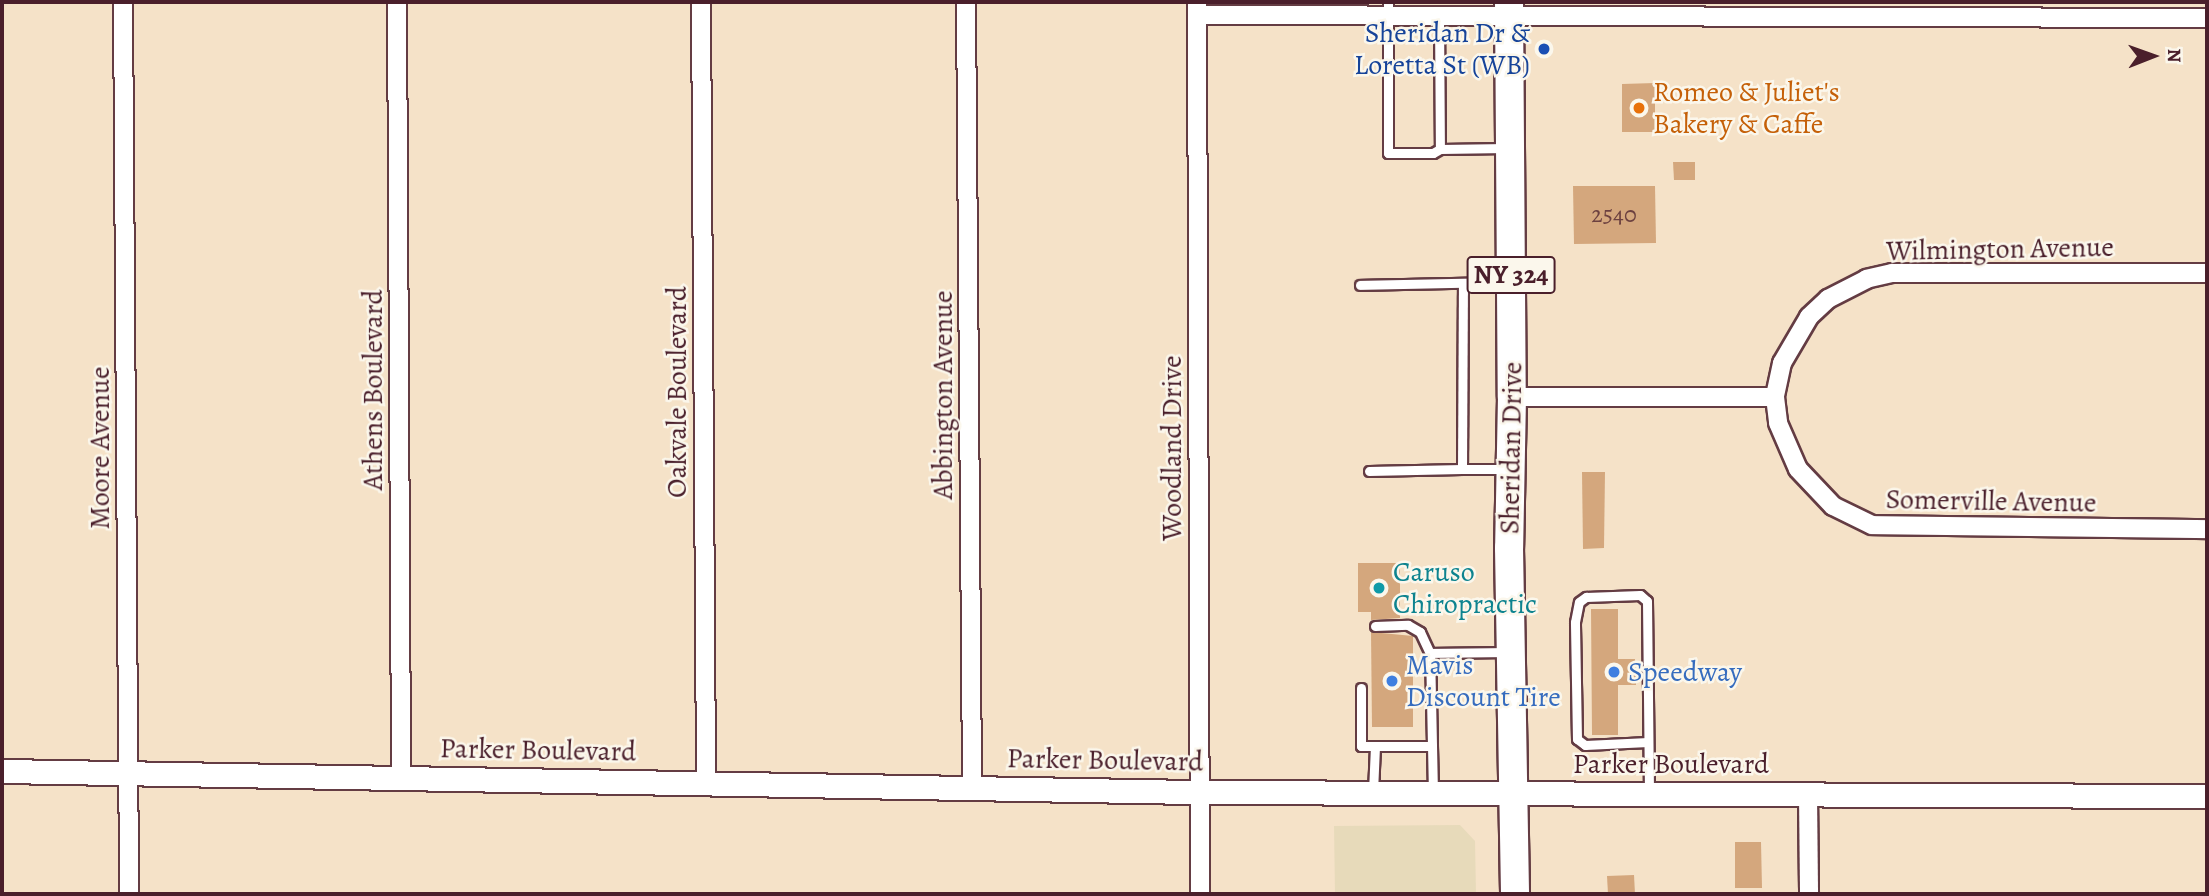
<!DOCTYPE html>
<style>
body{margin:0}
#map{position:relative;width:2209px;height:896px;overflow:hidden;background:#f5e2c8;font-family:Alegreya,serif}
div>[style]{position:absolute}
[style*='--x']{left:calc(var(--x)*1px);top:calc(var(--y)*1px);width:calc(var(--w)*1px);rotate:calc(var(--a)*1deg)}
.built>*{inset:0;background:#e7daba}
.building>*{inset:0;background:#d4a77d}
.roads{filter:drop-shadow(2px 0 #643c43) drop-shadow(-2px 0 #643c43) drop-shadow(0 2px #643c43) drop-shadow(0 -2px #643c43)}
.service>*{height:9px;margin:-4.5px;padding:0 4.5px;transform-origin:4.5px;border-radius:4.5px;background:#fff}
.minor>*{height:18px;margin:-9px;padding:0 9px;transform-origin:9px;border-radius:9px;background:#fff}
.tertiary>*{height:23px;margin:-11.5px;padding:0 11.5px;transform-origin:11.5px;border-radius:11.5px;background:#fff}
.primary>*{height:28px;margin:-14px;padding:0 14px;transform-origin:14px;border-radius:14px;background:#fff}
.dots>*{width:19px;height:19px;translate:-50% -50%;box-sizing:border-box;border:4px solid #fbf7ec;border-radius:50%}
span{translate:-50% -50%;white-space:nowrap;text-align:center;line-height:1.15;-webkit-text-stroke:5px #fbf7ec;paint-order:stroke}
.number-label{font-size:24px;color:#6c4140}
.number-label span{-webkit-text-stroke-width:0}
.shield-label span{padding:2px 5px;background:#fbf7ec;border:2px solid;border-radius:5px;-webkit-text-stroke-width:0}
.shield-label{font-size:26px;color:#4a1f2b;font-weight:700}
.transit-label{font-size:28px;color:#164399}
.right{translate:-100% -50%;text-align:right}
.food-label{font-size:28px;color:#c56008}
.left{translate:0 -50%;text-align:left}
.street-label{font-size:28px;color:#4a1f2b}
.culture-label{font-size:28px;color:#0d838f}
.shop-label{font-size:28px;color:#366cbe}
.frame{position:absolute;inset:0;border:4px solid #4a1f2b;pointer-events:none}
.north{position:absolute;left:2118px;top:21px;width:70px;height:70px;-webkit-text-stroke:5px #fbf7ec;paint-order:stroke;rotate:89deg;font-size:19px;font-weight:700;line-height:28px;text-align:center;color:#4a1f2b}
.north::after{content:'';display:block;margin:auto;width:24px;height:32px;background:#4a1f2b;clip-path:polygon(50% 0,100% 100%,50% 72%,0 100%)}
</style>
<div id="map">
<div class="built">
<div style="clip-path:polygon(1460px 825px,1475px 841px,1476px 894px,1335px 894px,1334px 826px)"></div>
</div>
<div class="building">
<div style="clip-path:polygon(1655px 83px,1655px 132px,1622px 132px,1622px 84px)"></div>
<div style="clip-path:polygon(1673px 162px,1695px 162px,1695px 180px,1674px 180px)"></div>
<div style="clip-path:polygon(1573px 186px,1655px 186px,1656px 243px,1574px 244px)"></div>
<div style="clip-path:polygon(1582px 472px,1605px 472px,1604px 548px,1583px 549px)"></div>
<div style="clip-path:polygon(1358px 563px,1400px 563px,1400px 618px,1371px 620px,1371px 612px,1358px 612px)"></div>
<div style="clip-path:polygon(1591px 609px,1618px 609px,1618px 659px,1635px 659px,1636px 685px,1618px 685px,1618px 735px,1592px 735px)"></div>
<div style="clip-path:polygon(1371px 632px,1413px 636px,1413px 727px,1372px 727px)"></div>
<div style="clip-path:polygon(1735px 842px,1761px 842px,1762px 888px,1735px 888px)"></div>
<div style="clip-path:polygon(1634px 875px,1635px 894px,1608px 894px,1607px 876px)"></div>
</div>
<div class="roads">
<div class="service">
<div style="--x:1388;--y:2;--w:151;--a:90"></div>
<div style="--x:1388;--y:153;--w:45;--a:0"></div>
<div style="--x:1433;--y:153;--w:8;--a:-30"></div>
<div style="--x:1439;--y:15;--w:134;--a:89.6"></div>
<div style="--x:1440;--y:149;--w:67;--a:-0.9"></div>
<div style="--x:1360;--y:285;--w:146;--a:-1.2"></div>
<div style="--x:1462;--y:469;--w:46;--a:0"></div>
<div style="--x:1369;--y:471;--w:93;--a:-1.2"></div>
<div style="--x:1462;--y:469;--w:185;--a:-89.7"></div>
<div style="--x:1375;--y:626;--w:33;--a:-2"></div>
<div style="--x:1408;--y:625;--w:14;--a:30"></div>
<div style="--x:1420;--y:632;--w:23;--a:65"></div>
<div style="--x:1361;--y:688;--w:58;--a:90"></div>
<div style="--x:1361;--y:746;--w:14;--a:0"></div>
<div style="--x:1648;--y:742;--w:63;--a:177.3"></div>
<div style="--x:1585;--y:745;--w:10;--a:-143"></div>
<div style="--x:1577;--y:739;--w:117;--a:-91"></div>
<div style="--x:1575;--y:622;--w:20;--a:-79"></div>
<div style="--x:1579;--y:602;--w:9;--a:-36"></div>
<div style="--x:1586;--y:597;--w:54;--a:-2.1"></div>
<div style="--x:1640;--y:595;--w:9;--a:41"></div>
<div style="--x:1647;--y:601;--w:191;--a:89.4"></div>
<div style="--x:1373;--y:792;--w:46;--a:-87.5"></div>
<div style="--x:1375;--y:746;--w:57;--a:0"></div>
<div style="--x:1433;--y:793;--w:140;--a:-91.2"></div>
<div style="--x:1430;--y:653;--w:76;--a:-0.8"></div>
</div>
<div class="minor">
<div style="--x:123;--y:2;--w:892;--a:89.61"></div>
<div style="--x:397;--y:2;--w:775;--a:89.7"></div>
<div style="--x:701;--y:2;--w:781;--a:89.63"></div>
<div style="--x:966;--y:2;--w:786;--a:89.56"></div>
<div style="--x:1197;--y:2;--w:892;--a:89.81"></div>
<div style="--x:1197;--y:15;--w:1010;--a:0.17"></div>
<div style="--x:2207;--y:273;--w:315;--a:180"></div>
<div style="--x:1892;--y:273;--w:26;--a:167"></div>
<div style="--x:1867;--y:279;--w:44;--a:152.9"></div>
<div style="--x:1828;--y:299;--w:26;--a:137"></div>
<div style="--x:1809;--y:317;--w:53;--a:120.4"></div>
<div style="--x:1782;--y:363;--w:35;--a:102"></div>
<div style="--x:1775;--y:397;--w:26;--a:83"></div>
<div style="--x:1778;--y:423;--w:50;--a:66.5"></div>
<div style="--x:1798;--y:469;--w:51;--a:46.6"></div>
<div style="--x:1833;--y:506;--w:43;--a:26"></div>
<div style="--x:1872;--y:525;--w:335;--a:0.7"></div>
<div style="--x:1512;--y:397;--w:263;--a:0"></div>
<div style="--x:1808;--y:794;--w:100;--a:89.4"></div>
</div>
<div class="tertiary">
<div style="--x:2;--y:771;--w:1197;--a:1.01"></div>
<div style="--x:1199;--y:792;--w:1008;--a:0.23"></div>
</div>
<div class="primary">
<div style="--x:1509;--y:2;--w:395;--a:89.6"></div>
<div style="--x:1512;--y:397;--w:151;--a:91.1"></div>
<div style="--x:1509;--y:548;--w:346;--a:89"></div>
</div>
</div>
<div class="dots">
<div style="left:1544px;top:49px;background:#1a4fb4"></div>
<div style="left:1639px;top:108px;background:#e8710a"></div>
<div style="left:1379px;top:588px;background:#0f9aa8"></div>
<div style="left:1614px;top:672px;background:#3f7fe0"></div>
<div style="left:1392px;top:681px;background:#3f7fe0"></div>
</div>
<div class="number-label">
<span style="left:1614px;top:215px">2540</span>
</div>
<div class="shield-label">
<span style="left:1511px;top:275px">NY 324</span>
</div>
<div class="transit-label">
<span class="right" style="left:1530px;top:49px">Sheridan Dr &amp;<br>Loretta St (WB)</span>
</div>
<div class="food-label">
<span class="left" style="left:1653px;top:108px">Romeo &amp; Juliet's<br>Bakery &amp; Caffe</span>
</div>
<div class="street-label">
<span style="left:2000px;top:249px;rotate:-1deg">Wilmington Avenue</span>
<span style="left:373px;top:390px;rotate:-90deg">Athens Boulevard</span>
<span style="left:677px;top:392px;rotate:-90deg">Oakvale Boulevard</span>
<span style="left:943px;top:395px;rotate:-90deg">Abbington Avenue</span>
<span style="left:100px;top:448px;rotate:-90deg">Moore Avenue</span>
<span style="left:1172px;top:448px;rotate:-90deg">Woodland Drive</span>
<span style="left:1511px;top:448px;rotate:-89deg">Sheridan Drive</span>
<span style="left:1991px;top:501px;rotate:1deg">Somerville Avenue</span>
<span style="left:538px;top:750px;rotate:1deg">Parker Boulevard</span>
<span style="left:1105px;top:760px;rotate:1deg">Parker Boulevard</span>
<span style="left:1671px;top:764px">Parker Boulevard</span>
</div>
<div class="culture-label">
<span class="left" style="left:1393px;top:588px">Caruso<br>Chiropractic</span>
</div>
<div class="shop-label">
<span class="left" style="left:1406px;top:681px">Mavis<br>Discount Tire</span>
<span class="left" style="left:1628px;top:672px">Speedway</span>
</div>
<div class="frame"></div>
<div class="north">N</div>
</div>
